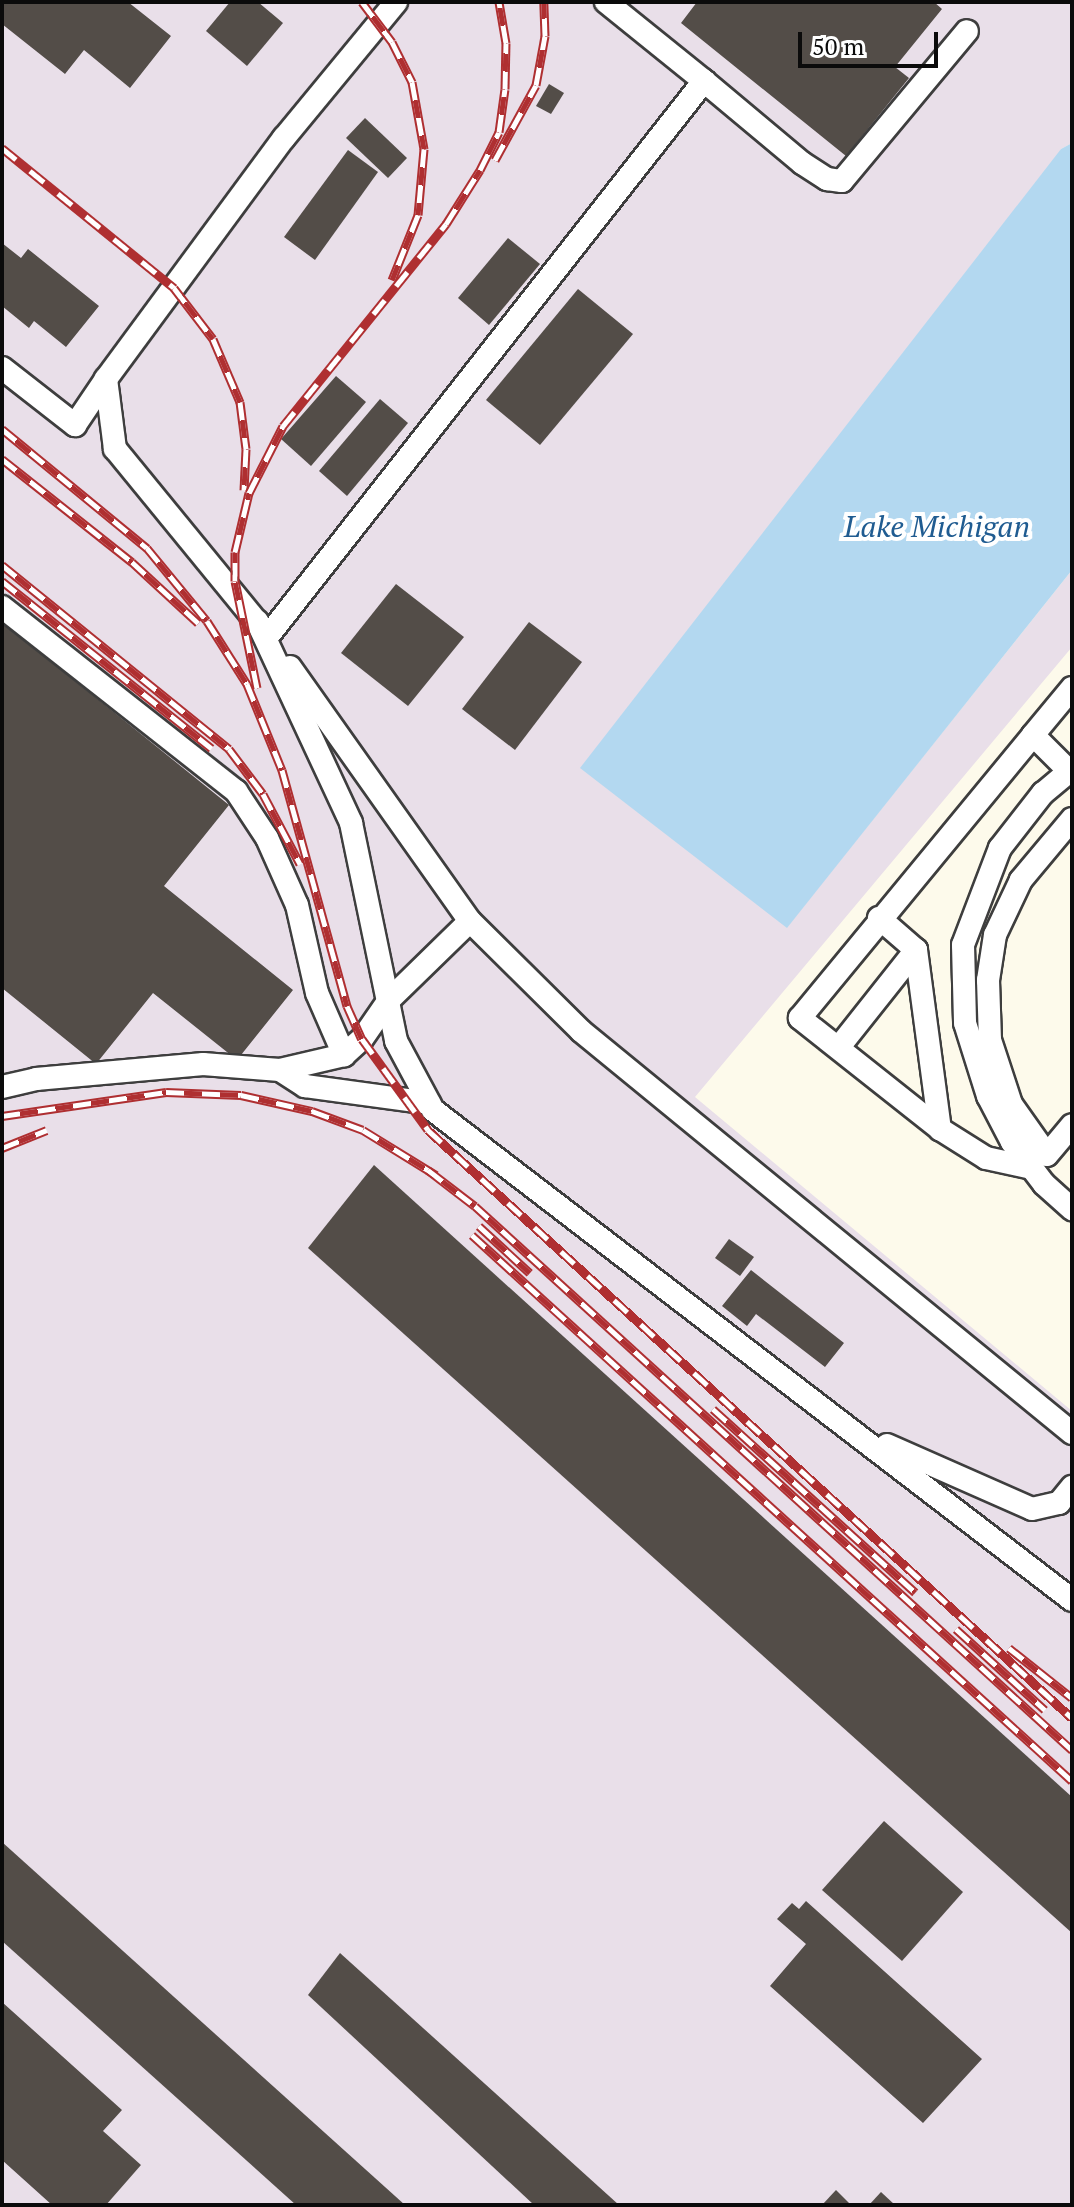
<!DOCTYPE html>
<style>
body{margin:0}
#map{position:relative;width:1074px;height:2207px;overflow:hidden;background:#fdfaeb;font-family:"PT Serif",serif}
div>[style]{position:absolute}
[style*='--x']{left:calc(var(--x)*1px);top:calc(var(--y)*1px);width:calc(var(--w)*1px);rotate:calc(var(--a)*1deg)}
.industrial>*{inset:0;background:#e9dfe9}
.water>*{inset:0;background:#b3d8f0}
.building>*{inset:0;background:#534d48}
.roads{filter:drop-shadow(2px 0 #3e3e3e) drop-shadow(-2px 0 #3e3e3e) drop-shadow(0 2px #3e3e3e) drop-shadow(0 -2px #3e3e3e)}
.minor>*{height:22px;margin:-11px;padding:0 11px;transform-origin:11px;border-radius:11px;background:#fff}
.rail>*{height:9px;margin-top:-4.5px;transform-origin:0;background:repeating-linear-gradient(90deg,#fff 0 18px,#af2f31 0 36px);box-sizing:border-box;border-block:2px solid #af2f31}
span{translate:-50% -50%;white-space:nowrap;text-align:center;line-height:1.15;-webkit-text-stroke:8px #fff;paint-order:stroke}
.water-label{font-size:30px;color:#205c91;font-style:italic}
.frame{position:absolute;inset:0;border:4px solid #0b0b0b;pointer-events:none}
.scale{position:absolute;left:798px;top:32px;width:140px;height:36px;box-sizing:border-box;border:4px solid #0b0b0b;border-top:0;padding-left:10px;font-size:24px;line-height:28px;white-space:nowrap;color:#0b0b0b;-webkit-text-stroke:6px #fff;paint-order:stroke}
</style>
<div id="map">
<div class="industrial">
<div style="clip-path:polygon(2px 2px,1072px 2px,1072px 143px,1061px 149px,787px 927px,1072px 570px,1072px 647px,695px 1097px,1072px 1411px,1072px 2205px,2px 2205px)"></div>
</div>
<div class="water">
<div style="clip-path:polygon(1072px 143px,1072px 570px,787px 928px,580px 768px,1061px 149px)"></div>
</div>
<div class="building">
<div style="clip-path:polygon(2px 2px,128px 2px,171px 36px,130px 88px,84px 50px,65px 74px,2px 24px)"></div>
<div style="clip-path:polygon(230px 2px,258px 2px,283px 23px,247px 66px,206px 31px)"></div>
<div style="clip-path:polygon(697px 2px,934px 2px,942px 9px,895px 67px,909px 78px,846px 156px,681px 23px)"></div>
<div style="clip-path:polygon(549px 84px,564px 93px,551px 114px,536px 106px)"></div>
<div style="clip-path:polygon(365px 118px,407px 158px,388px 178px,346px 138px)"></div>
<div style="clip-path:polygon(348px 150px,378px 172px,315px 260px,284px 237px)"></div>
<div style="clip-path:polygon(508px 238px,540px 264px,489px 325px,458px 298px)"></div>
<div style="clip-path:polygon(2px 243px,21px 258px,28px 249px,99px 306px,66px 347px,34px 321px,29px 328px,2px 306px)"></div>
<div style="clip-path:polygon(578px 289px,633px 334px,540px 445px,486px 400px)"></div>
<div style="clip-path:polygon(336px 376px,366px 402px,311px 466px,281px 439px)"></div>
<div style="clip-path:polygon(380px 399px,408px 423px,347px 496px,319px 471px)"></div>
<div style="clip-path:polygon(396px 584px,464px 637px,408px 706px,341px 653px)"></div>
<div style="clip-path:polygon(2px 622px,229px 805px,164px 886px,293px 990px,237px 1060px,153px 993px,96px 1064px,2px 988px)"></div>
<div style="clip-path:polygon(529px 622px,582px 662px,515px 750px,462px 709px)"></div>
<div style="clip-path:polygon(374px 1165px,1072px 1797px,1072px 1933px,308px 1248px)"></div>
<div style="clip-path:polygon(729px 1239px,754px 1257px,740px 1276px,715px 1258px)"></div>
<div style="clip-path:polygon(751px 1270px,844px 1343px,825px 1367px,756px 1314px,747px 1326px,722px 1306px)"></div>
<div style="clip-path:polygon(884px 1821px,963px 1892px,902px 1961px,822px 1890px)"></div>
<div style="clip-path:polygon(2px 1842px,405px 2205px,296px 2205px,2px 1941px)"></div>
<div style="clip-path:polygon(806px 1901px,982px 2059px,923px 2123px,770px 1986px,806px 1944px,777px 1919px,792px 1903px,799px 1909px)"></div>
<div style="clip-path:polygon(340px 1953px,619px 2205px,534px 2205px,308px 1995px)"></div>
<div style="clip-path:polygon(2px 2002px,122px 2110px,103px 2131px,141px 2165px,106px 2205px,52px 2205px,2px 2160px)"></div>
<div style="clip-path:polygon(836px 2190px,851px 2205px,822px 2205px)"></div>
<div style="clip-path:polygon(881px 2192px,895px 2205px,869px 2205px)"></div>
</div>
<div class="roads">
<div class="minor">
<div style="--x:704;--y:81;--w:128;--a:39.9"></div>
<div style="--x:802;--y:163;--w:30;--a:33"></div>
<div style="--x:827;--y:179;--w:15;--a:8"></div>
<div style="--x:842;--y:181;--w:195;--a:-50.2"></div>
<div style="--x:2;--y:368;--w:93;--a:38"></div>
<div style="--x:75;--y:425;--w:55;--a:-56"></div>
<div style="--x:2;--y:607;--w:298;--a:38.2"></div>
<div style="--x:236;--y:791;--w:56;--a:56.6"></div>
<div style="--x:267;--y:838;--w:73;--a:65.9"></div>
<div style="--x:297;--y:905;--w:90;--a:77.2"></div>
<div style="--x:317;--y:993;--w:68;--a:66.5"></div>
<div style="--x:257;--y:621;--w:223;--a:65"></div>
<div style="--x:351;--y:823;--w:223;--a:78.3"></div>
<div style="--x:396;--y:1041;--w:78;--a:61.8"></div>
<div style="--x:433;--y:1110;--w:805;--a:37.48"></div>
<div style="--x:265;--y:632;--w:237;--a:-129.3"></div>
<div style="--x:115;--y:449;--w:71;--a:-97.3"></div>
<div style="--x:106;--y:379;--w:300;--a:-53.6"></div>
<div style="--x:284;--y:138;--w:176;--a:-50.5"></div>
<div style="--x:268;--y:636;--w:706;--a:-51.85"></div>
<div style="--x:704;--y:81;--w:126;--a:-141.1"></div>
<div style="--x:290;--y:667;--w:311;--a:54.7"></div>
<div style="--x:1033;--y:735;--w:61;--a:-50.3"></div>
<div style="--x:1072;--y:769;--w:38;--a:140"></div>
<div style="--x:1043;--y:793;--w:70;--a:128"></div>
<div style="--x:1000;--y:848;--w:104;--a:110.9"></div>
<div style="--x:963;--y:945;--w:78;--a:88.5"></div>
<div style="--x:965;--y:1023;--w:77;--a:72.5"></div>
<div style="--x:988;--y:1096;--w:52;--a:62.4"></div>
<div style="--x:1012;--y:1142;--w:53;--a:52.7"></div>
<div style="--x:1044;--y:1184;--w:38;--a:42"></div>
<div style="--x:1072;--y:819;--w:80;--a:129.9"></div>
<div style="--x:1021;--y:880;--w:61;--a:115.3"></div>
<div style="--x:995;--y:935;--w:46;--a:98.8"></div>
<div style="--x:988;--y:980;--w:60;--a:88.1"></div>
<div style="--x:990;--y:1040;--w:67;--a:71.8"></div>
<div style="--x:1011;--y:1104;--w:62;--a:54.8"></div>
<div style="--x:1047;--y:1155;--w:39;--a:-50"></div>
<div style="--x:916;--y:950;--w:181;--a:82.4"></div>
<div style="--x:839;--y:1047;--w:124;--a:-51.6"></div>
<div style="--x:916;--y:950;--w:49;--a:-139.1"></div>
<div style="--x:280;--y:1070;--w:30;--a:33"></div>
<div style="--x:305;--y:1086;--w:125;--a:7.8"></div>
<div style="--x:2;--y:1087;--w:35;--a:-13"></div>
<div style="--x:36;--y:1079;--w:168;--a:-5.1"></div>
<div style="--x:203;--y:1064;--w:77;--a:4.5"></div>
<div style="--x:280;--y:1070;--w:66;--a:-13.2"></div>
<div style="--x:344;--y:1055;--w:24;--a:-42"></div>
<div style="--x:362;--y:1039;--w:47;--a:-55.3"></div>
<div style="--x:389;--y:1000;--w:113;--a:-44.3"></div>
<div style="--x:470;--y:921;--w:156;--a:44.7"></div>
<div style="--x:581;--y:1031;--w:635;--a:39.31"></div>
<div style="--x:1032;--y:1168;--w:47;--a:-167.7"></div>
<div style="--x:986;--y:1158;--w:54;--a:-147.8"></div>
<div style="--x:940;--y:1129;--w:179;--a:-141.6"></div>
<div style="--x:800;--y:1018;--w:367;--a:-50.5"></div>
<div style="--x:1033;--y:735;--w:51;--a:45"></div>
<div style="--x:887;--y:1445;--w:158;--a:23.8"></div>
<div style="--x:1032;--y:1509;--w:28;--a:-13"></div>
<div style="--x:1059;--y:1503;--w:21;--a:-51"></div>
</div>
</div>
<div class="rail">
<div style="--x:362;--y:2;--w:50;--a:53.1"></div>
<div style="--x:392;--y:42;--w:45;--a:63.4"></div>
<div style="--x:412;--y:82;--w:68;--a:79.8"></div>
<div style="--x:424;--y:149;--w:66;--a:95.2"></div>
<div style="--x:418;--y:215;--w:70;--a:111.8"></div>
<div style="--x:2;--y:148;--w:222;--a:39.1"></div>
<div style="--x:174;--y:288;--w:64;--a:52.6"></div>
<div style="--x:213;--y:339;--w:69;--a:66.8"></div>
<div style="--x:240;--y:402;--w:47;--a:82.7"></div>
<div style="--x:246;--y:449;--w:41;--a:92.8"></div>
<div style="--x:495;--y:160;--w:85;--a:-61.3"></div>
<div style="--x:536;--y:85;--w:50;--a:-79.6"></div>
<div style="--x:545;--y:36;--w:34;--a:-92"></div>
<div style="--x:2;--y:429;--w:188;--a:39.4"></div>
<div style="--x:147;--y:548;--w:94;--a:50.6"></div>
<div style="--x:207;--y:621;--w:75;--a:57.6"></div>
<div style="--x:247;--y:684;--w:93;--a:67.9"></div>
<div style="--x:282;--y:770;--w:245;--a:74.6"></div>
<div style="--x:347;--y:1006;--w:36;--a:66"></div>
<div style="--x:362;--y:1039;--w:112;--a:54"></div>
<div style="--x:428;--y:1130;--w:872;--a:42.4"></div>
<div style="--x:2;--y:459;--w:166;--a:38.4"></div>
<div style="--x:132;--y:562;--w:90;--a:42.7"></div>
<div style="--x:2;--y:565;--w:292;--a:39"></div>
<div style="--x:229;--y:749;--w:56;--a:52.9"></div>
<div style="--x:263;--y:794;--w:79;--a:62.1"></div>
<div style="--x:2;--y:581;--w:268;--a:38.6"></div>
<div style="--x:257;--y:688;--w:109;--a:-101.6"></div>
<div style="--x:235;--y:581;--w:29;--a:-90"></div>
<div style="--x:235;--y:552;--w:61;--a:-76.7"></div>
<div style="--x:249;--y:493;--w:75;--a:-63.1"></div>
<div style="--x:283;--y:426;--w:260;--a:-51.1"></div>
<div style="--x:446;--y:224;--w:64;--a:-57.8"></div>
<div style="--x:480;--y:170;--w:42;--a:-63.4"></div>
<div style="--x:499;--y:132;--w:43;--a:-82.1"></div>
<div style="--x:505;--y:89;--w:46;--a:-88.8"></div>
<div style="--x:506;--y:43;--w:42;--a:-99.7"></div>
<div style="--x:2;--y:1116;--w:166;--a:-8.3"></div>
<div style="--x:166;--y:1092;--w:75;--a:2.3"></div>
<div style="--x:241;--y:1095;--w:73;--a:12.7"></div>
<div style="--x:312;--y:1111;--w:54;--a:20.4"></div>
<div style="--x:363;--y:1130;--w:86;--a:31.7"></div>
<div style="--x:2;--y:1148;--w:48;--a:-21.8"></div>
<div style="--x:428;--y:1170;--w:59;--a:37.5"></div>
<div style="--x:475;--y:1206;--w:808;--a:42.34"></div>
<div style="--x:479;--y:1226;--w:69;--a:42.7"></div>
<div style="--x:472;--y:1235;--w:811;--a:42.3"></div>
<div style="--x:713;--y:1409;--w:273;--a:42.2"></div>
<div style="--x:956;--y:1629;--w:120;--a:42.3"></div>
<div style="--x:1009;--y:1648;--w:80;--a:38.4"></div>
</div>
<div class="water-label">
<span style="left:937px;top:526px">Lake Michigan</span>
</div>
<div class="frame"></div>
<div class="scale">50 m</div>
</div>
